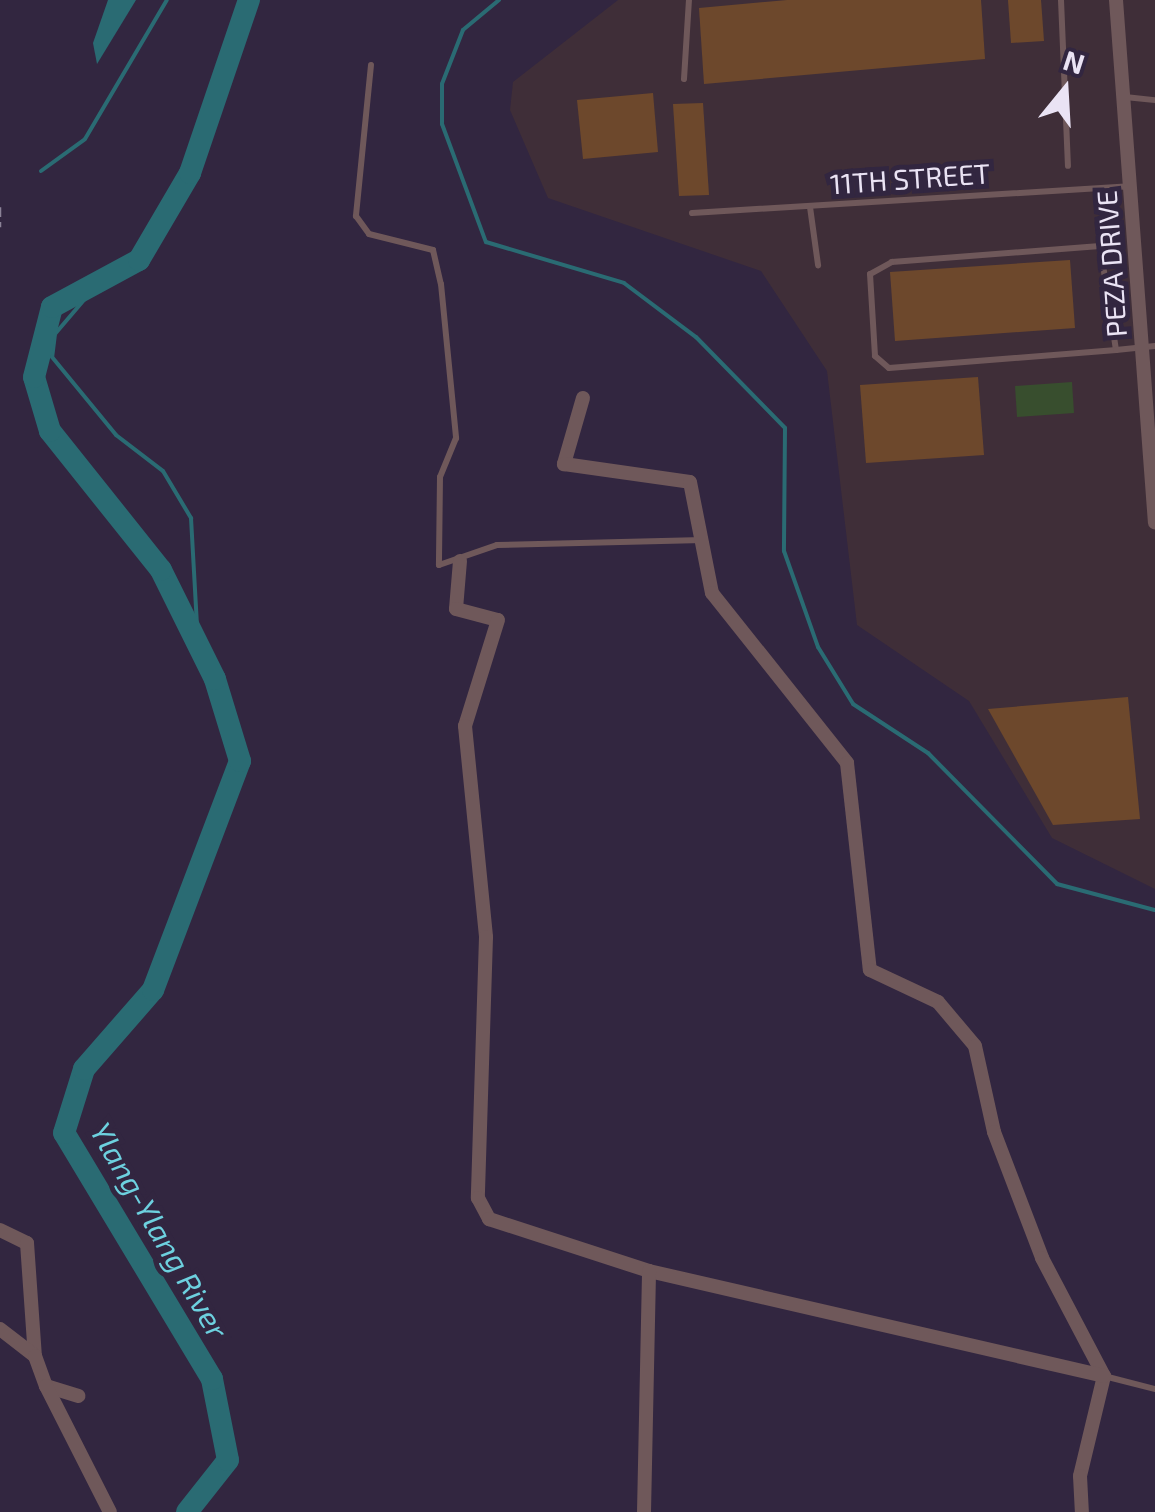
<!DOCTYPE html>
<style>
body{margin:0}
#map{position:relative;width:1155px;height:1512px;overflow:hidden;background:#322640;font-family:"Exo 2",sans-serif}
div>[style]{position:absolute}
[style*='--x']{left:calc(var(--x)*1px);top:calc(var(--y)*1px);width:calc(var(--w)*1px);rotate:calc(var(--a)*1deg)}
.industrial>*{inset:0;background:#3f2e38}
.green>*{inset:0;background:#384e2e}
.water>*{inset:0;background:#2a6b73}
.stream>*{height:4px;margin:-2px;padding:0 2px;transform-origin:2px;border-radius:2px;background:#2a6b73}
.river>*{height:22px;margin:-11px;padding:0 11px;transform-origin:11px;border-radius:11px;background:#2a6b73}
.building>*{inset:0;background:#6d482c}
.path>*{height:2.5px;margin-top:-1.25px;transform-origin:0;background:repeating-linear-gradient(90deg,#8b8297 0 10px,transparent 0 15px)}
.lane>*{height:6px;margin:-3px;padding:0 3px;transform-origin:3px;border-radius:3px;background:#6f585a}
.street>*{height:14px;margin:-7px;padding:0 7px;transform-origin:7px;border-radius:7px;background:#6f585a}
span{translate:-50% -50%;white-space:nowrap;text-align:center;line-height:1.15;-webkit-text-stroke:10px #322640;paint-order:stroke}
.street-label{font-size:28px;color:#eae3f4}
.water-label{font-size:30px;color:#6dd1df;font-style:italic}
.north{position:absolute;left:1015px;top:40px;width:100px;height:100px;-webkit-text-stroke:8px #322640;paint-order:stroke;rotate:18deg;font-size:28px;font-weight:700;line-height:40px;text-align:center;color:#eae3f4}
.north::after{content:'';display:block;margin:auto;width:35px;height:45px;background:#eae3f4;clip-path:polygon(50% 0,100% 100%,50% 72%,0 100%)}
</style>
<div id="map">
<div class="industrial">
<div style="clip-path:polygon(618px 0,1155px 0,1155px 889px,1052px 838px,969px 701px,857px 625px,827px 371px,761px 271px,548px 198px,510px 110px,513px 82px)"></div>
</div>
<div class="green">
<div style="clip-path:polygon(1072px 382px,1074px 413px,1017px 417px,1015px 386px)"></div>
</div>
<div class="water">
<div style="clip-path:polygon(108px 0,136px 0,97px 64px,93px 43px)"></div>
</div>
<div class="stream">
<div style="--x:499;--y:0;--w:47;--a:140.2"></div>
<div style="--x:463;--y:30;--w:58;--a:111.3"></div>
<div style="--x:442;--y:84;--w:40;--a:90"></div>
<div style="--x:442;--y:124;--w:126;--a:69.6"></div>
<div style="--x:486;--y:242;--w:144;--a:16.5"></div>
<div style="--x:624;--y:283;--w:90;--a:36.9"></div>
<div style="--x:696;--y:337;--w:127;--a:45.6"></div>
<div style="--x:785;--y:428;--w:123;--a:90.5"></div>
<div style="--x:784;--y:551;--w:102;--a:70.5"></div>
<div style="--x:818;--y:647;--w:67;--a:58.4"></div>
<div style="--x:853;--y:704;--w:90;--a:33.2"></div>
<div style="--x:928;--y:753;--w:184;--a:45.4"></div>
<div style="--x:1057;--y:884;--w:101;--a:14.9"></div>
<div style="--x:41;--y:171;--w:54;--a:-36"></div>
<div style="--x:85;--y:139;--w:161;--a:-59.5"></div>
<div style="--x:101;--y:280;--w:71;--a:130.4"></div>
<div style="--x:55;--y:334;--w:23;--a:97"></div>
<div style="--x:52;--y:357;--w:101;--a:50.6"></div>
<div style="--x:116;--y:435;--w:59;--a:37.5"></div>
<div style="--x:163;--y:471;--w:55;--a:59.2"></div>
<div style="--x:191;--y:518;--w:127;--a:86.8"></div>
</div>
<div class="river">
<div style="--x:187;--y:1512;--w:66;--a:-51.7"></div>
<div style="--x:228;--y:1460;--w:83;--a:-101.2"></div>
<div style="--x:212;--y:1379;--w:287;--a:-121"></div>
<div style="--x:64;--y:1133;--w:67;--a:-72.6"></div>
<div style="--x:84;--y:1069;--w:105;--a:-48.9"></div>
<div style="--x:153;--y:990;--w:245;--a:-69.2"></div>
<div style="--x:240;--y:761;--w:86;--a:-107"></div>
<div style="--x:215;--y:679;--w:122;--a:-116.4"></div>
<div style="--x:161;--y:570;--w:178;--a:-128.6"></div>
<div style="--x:50;--y:431;--w:56;--a:-106.5"></div>
<div style="--x:34;--y:377;--w:72;--a:-75.6"></div>
<div style="--x:52;--y:307;--w:99;--a:-28.4"></div>
<div style="--x:139;--y:260;--w:101;--a:-59.6"></div>
<div style="--x:190;--y:173;--w:183;--a:-71.2"></div>
</div>
<div class="building">
<div style="clip-path:polygon(787px 0,981px 0,985px 59px,704px 84px,699px 8px)"></div>
<div style="clip-path:polygon(1008px 0,1041px 0,1044px 41px,1011px 43px)"></div>
<div style="clip-path:polygon(653px 93px,658px 152px,583px 159px,577px 100px)"></div>
<div style="clip-path:polygon(703px 103px,709px 195px,679px 196px,673px 104px)"></div>
<div style="clip-path:polygon(1070px 260px,1075px 328px,895px 341px,890px 272px)"></div>
<div style="clip-path:polygon(978px 377px,984px 455px,866px 463px,860px 385px)"></div>
<div style="clip-path:polygon(1128px 697px,1140px 819px,1053px 825px,988px 709px)"></div>
</div>
<div class="path">
<div style="--x:0;--y:207;--w:20;--a:90"></div>
</div>
<div class="lane">
<div style="--x:1061;--y:0;--w:166;--a:87.6"></div>
<div style="--x:371;--y:65;--w:152;--a:95.7"></div>
<div style="--x:356;--y:216;--w:22;--a:54"></div>
<div style="--x:369;--y:234;--w:66;--a:14"></div>
<div style="--x:433;--y:250;--w:35;--a:77"></div>
<div style="--x:441;--y:284;--w:155;--a:84.4"></div>
<div style="--x:456;--y:438;--w:42;--a:112.3"></div>
<div style="--x:440;--y:477;--w:88;--a:90.7"></div>
<div style="--x:439;--y:565;--w:61;--a:-19"></div>
<div style="--x:497;--y:545;--w:206;--a:-1.4"></div>
<div style="--x:684;--y:79;--w:79;--a:-86.4"></div>
<div style="--x:1125;--y:97;--w:30;--a:6"></div>
<div style="--x:810;--y:207;--w:59;--a:82.1"></div>
<div style="--x:692;--y:213;--w:438;--a:-3.5"></div>
<div style="--x:1116;--y:350;--w:105;--a:-98.7"></div>
<div style="--x:1100;--y:246;--w:209;--a:175.6"></div>
<div style="--x:892;--y:262;--w:25;--a:151"></div>
<div style="--x:870;--y:274;--w:82;--a:86.5"></div>
<div style="--x:875;--y:356;--w:18;--a:41"></div>
<div style="--x:889;--y:368;--w:228;--a:-4.5"></div>
<div style="--x:1116;--y:350;--w:39;--a:-6"></div>
<div style="--x:1104;--y:1376;--w:53;--a:14.3"></div>
</div>
<div class="street">
<div style="--x:1116;--y:0;--w:524;--a:85.74"></div>
<div style="--x:583;--y:398;--w:69;--a:106.1"></div>
<div style="--x:564;--y:464;--w:127;--a:8.1"></div>
<div style="--x:690;--y:482;--w:113;--a:78.8"></div>
<div style="--x:712;--y:593;--w:217;--a:51.5"></div>
<div style="--x:847;--y:763;--w:208;--a:83.7"></div>
<div style="--x:870;--y:970;--w:75;--a:25.2"></div>
<div style="--x:938;--y:1002;--w:57;--a:49.9"></div>
<div style="--x:975;--y:1046;--w:88;--a:77.5"></div>
<div style="--x:994;--y:1132;--w:135;--a:69.1"></div>
<div style="--x:1042;--y:1258;--w:133;--a:62.3"></div>
<div style="--x:1104;--y:1376;--w:103;--a:103.5"></div>
<div style="--x:1080;--y:1476;--w:36;--a:87"></div>
<div style="--x:460;--y:561;--w:48;--a:94.8"></div>
<div style="--x:456;--y:609;--w:43;--a:14.7"></div>
<div style="--x:498;--y:620;--w:111;--a:107.3"></div>
<div style="--x:465;--y:726;--w:212;--a:84.3"></div>
<div style="--x:486;--y:937;--w:261;--a:91.8"></div>
<div style="--x:478;--y:1198;--w:24;--a:62"></div>
<div style="--x:489;--y:1219;--w:168;--a:18"></div>
<div style="--x:649;--y:1271;--w:467;--a:13"></div>
<div style="--x:0;--y:1230;--w:30;--a:26"></div>
<div style="--x:27;--y:1243;--w:113;--a:86"></div>
<div style="--x:0;--y:1329;--w:44;--a:37.6"></div>
<div style="--x:35;--y:1356;--w:32;--a:70"></div>
<div style="--x:46;--y:1386;--w:34;--a:17"></div>
<div style="--x:46;--y:1386;--w:141;--a:63.1"></div>
<div style="--x:644;--y:1512;--w:241;--a:-88.8"></div>
</div>
<div class="street-label">
<span style="left:910px;top:178px;rotate:-4deg">11TH STREET</span>
<span style="left:1111px;top:264px;rotate:-94deg">PEZA DRIVE</span>
</div>
<div class="water-label">
<span style="left:160px;top:1230px;rotate:60deg">Ylang-Ylang River</span>
</div>
<div class="north">N</div>
</div>
